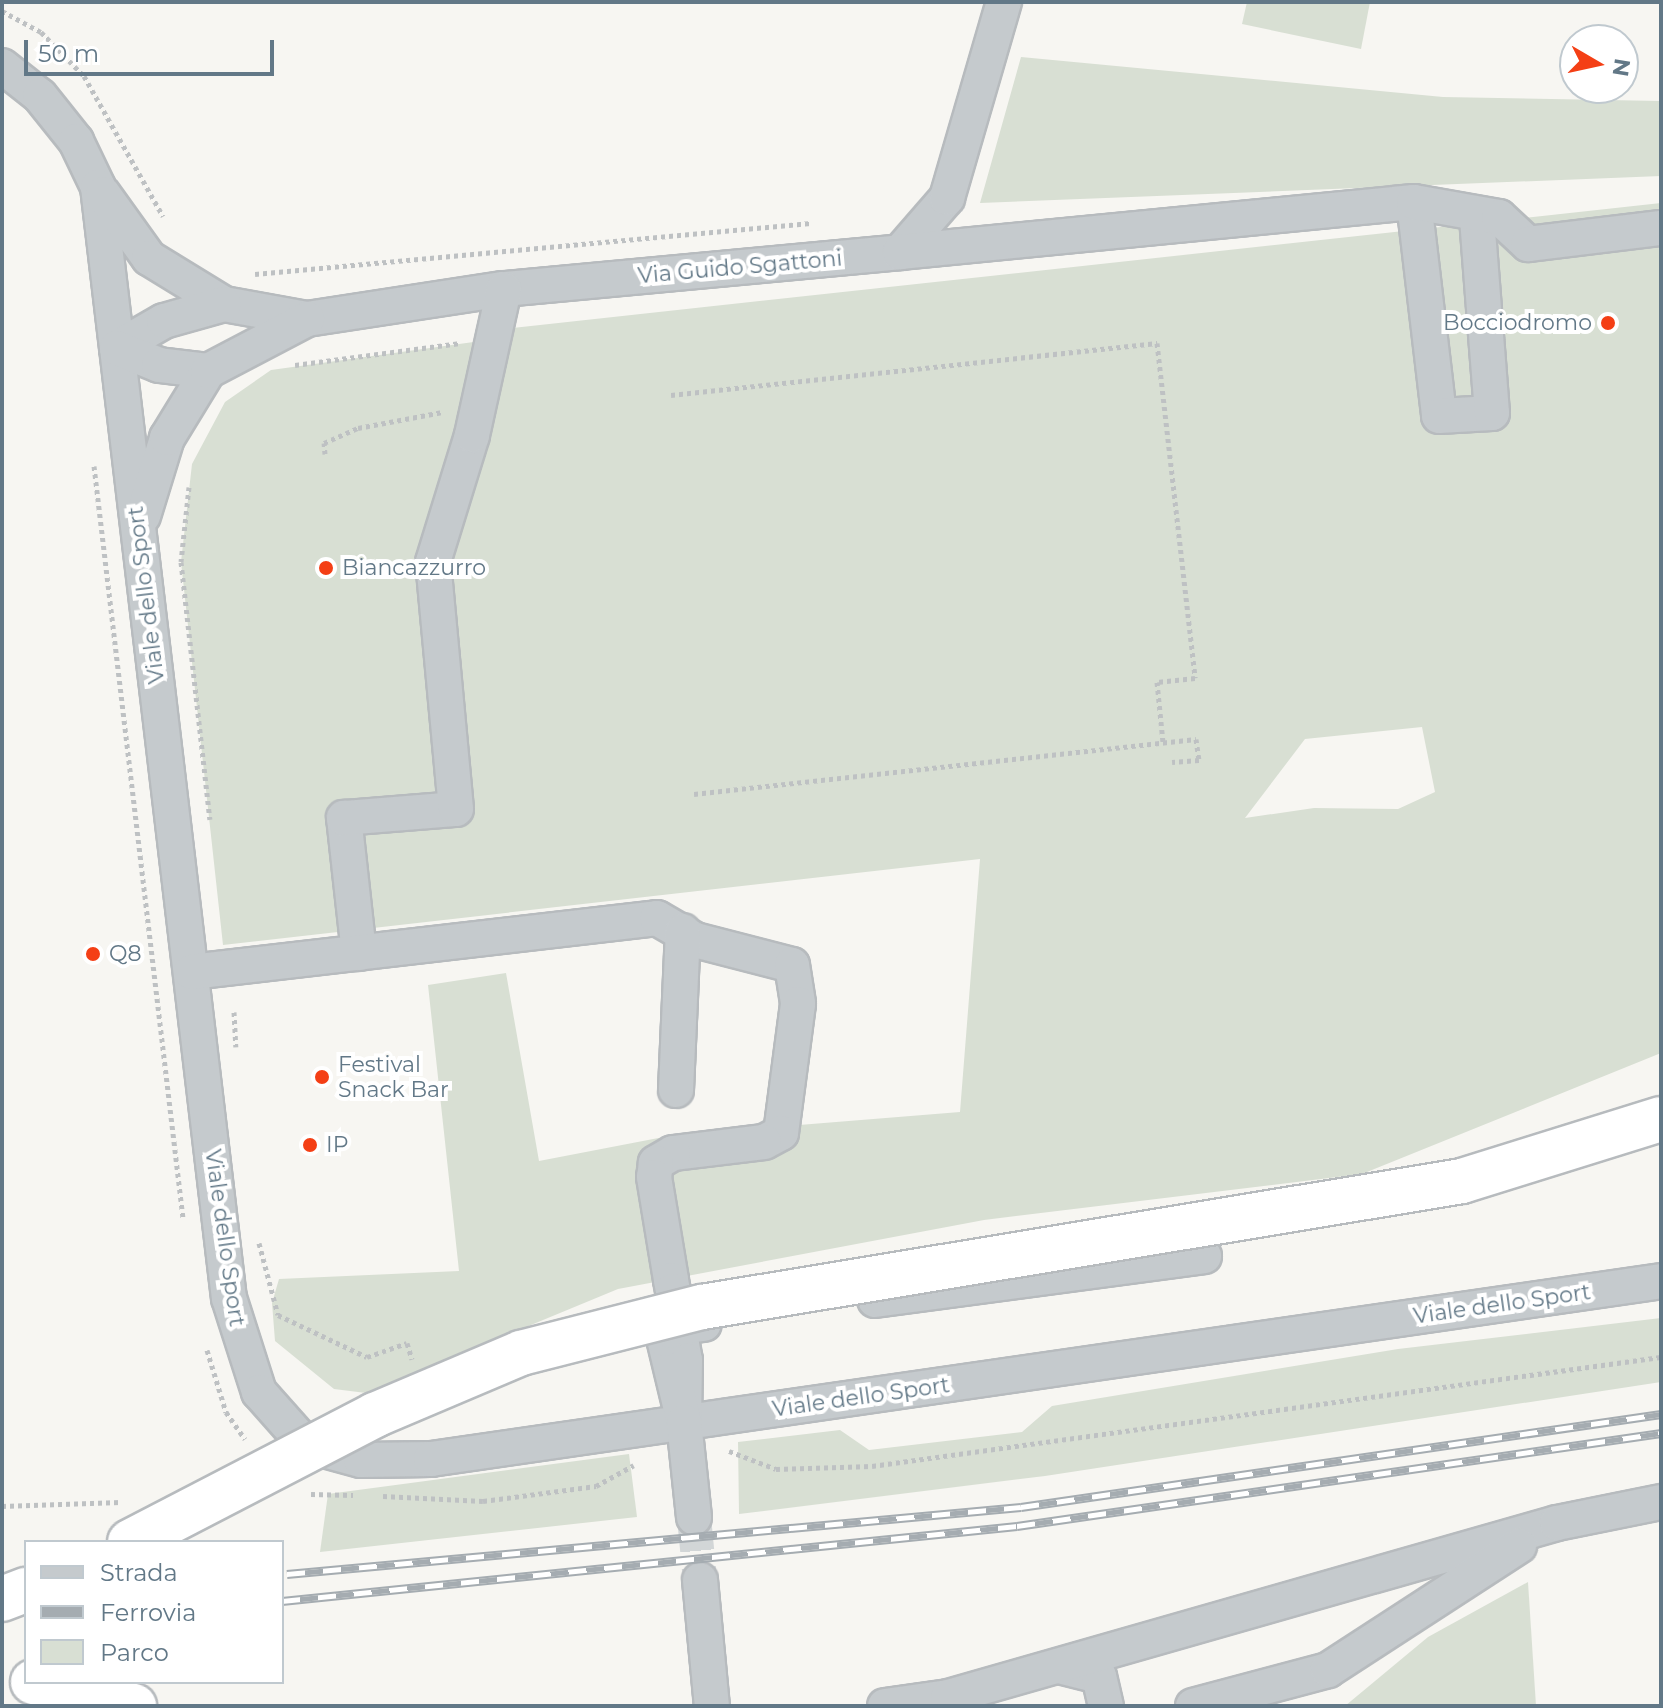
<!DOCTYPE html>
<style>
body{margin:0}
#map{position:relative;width:1663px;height:1708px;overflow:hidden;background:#f7f6f2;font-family:Montserrat,sans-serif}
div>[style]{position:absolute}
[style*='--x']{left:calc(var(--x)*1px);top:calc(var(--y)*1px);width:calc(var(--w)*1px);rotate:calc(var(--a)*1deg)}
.green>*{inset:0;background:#d8dfd3}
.minor-tunnel>*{height:34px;margin-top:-17px;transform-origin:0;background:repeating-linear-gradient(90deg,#d2d6d7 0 34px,transparent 0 51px)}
.path>*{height:5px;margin-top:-2.5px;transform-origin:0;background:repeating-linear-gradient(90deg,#bec1c3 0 4px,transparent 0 8px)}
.roads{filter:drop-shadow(2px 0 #b7bbbe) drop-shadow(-2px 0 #b7bbbe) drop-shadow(0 2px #b7bbbe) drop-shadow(0 -2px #b7bbbe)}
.minor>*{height:34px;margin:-17px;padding:0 17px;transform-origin:17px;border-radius:17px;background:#c5cacd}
.highway>*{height:44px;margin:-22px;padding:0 22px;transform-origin:22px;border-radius:22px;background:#fff}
.rail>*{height:9px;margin-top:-4.5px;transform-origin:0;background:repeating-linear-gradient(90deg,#fff 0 18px,#a5acb1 0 36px);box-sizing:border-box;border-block:2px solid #a5acb1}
.bridges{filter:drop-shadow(2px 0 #b7bbbe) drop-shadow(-2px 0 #b7bbbe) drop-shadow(0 2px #b7bbbe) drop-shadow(0 -2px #b7bbbe)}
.highway-bridge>*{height:44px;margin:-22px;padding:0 22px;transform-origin:22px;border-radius:22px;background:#fff}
.dots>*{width:22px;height:22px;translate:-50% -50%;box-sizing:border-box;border:4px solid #fff;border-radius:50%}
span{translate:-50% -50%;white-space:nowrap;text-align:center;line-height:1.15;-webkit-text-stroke:8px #fff;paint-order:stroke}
.street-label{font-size:22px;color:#627887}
.poi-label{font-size:22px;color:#627887}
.right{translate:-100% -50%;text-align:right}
.left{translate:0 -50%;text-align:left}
.frame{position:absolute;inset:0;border:4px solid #627887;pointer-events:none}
.legend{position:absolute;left:24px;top:1540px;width:260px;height:144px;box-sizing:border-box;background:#fff;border:2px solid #c0c9cf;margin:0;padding:10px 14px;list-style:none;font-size:24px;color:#627887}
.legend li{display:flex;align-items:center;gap:16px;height:40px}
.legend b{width:40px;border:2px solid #c0c9cf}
.north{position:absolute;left:1559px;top:24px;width:80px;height:80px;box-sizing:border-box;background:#fff;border:2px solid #c0c9cf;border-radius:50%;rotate:99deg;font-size:22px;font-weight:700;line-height:32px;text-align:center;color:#627887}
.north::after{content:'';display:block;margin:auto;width:28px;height:36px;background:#f43f15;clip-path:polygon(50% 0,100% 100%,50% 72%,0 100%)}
.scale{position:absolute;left:24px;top:40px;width:250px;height:36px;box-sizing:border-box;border:4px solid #627887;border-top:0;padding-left:10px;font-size:24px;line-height:28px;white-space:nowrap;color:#627887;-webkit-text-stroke:6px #fff;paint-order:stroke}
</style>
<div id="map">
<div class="green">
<div style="clip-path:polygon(1247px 2px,1370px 2px,1361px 49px,1242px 24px)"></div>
<div style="clip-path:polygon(1021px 57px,1443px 97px,1661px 101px,1661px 176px,980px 203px)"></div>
<div style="clip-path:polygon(evenodd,1661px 203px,1661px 1053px,1362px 1174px,984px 1220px,618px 1289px,366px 1393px,334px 1389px,275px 1341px,272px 1303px,279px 1279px,459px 1271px,428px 985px,506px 973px,539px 1161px,674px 1135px,960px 1112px,980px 859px,223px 945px,181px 562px,192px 464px,225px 402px,271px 370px,488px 340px,503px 329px,1661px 203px,1422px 727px,1435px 792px,1398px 809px,1314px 808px,1245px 818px,1305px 739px,1422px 727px)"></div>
<div style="clip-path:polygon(1661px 1318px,1661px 1382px,1045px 1476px,739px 1514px,738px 1442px,840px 1430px,869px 1450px,1022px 1432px,1052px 1406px,1398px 1349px)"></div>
<div style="clip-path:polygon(629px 1454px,637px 1517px,320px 1552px,328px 1494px)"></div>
<div style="clip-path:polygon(1528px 1582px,1536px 1706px,1345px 1706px,1428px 1637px)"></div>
</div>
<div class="minor-tunnel">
<div style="--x:694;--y:1517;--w:63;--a:84.6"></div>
</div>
<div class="path">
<div style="--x:2;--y:11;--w:44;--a:28.3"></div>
<div style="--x:41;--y:32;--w:62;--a:45.7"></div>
<div style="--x:84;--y:76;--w:161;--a:60.6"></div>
<div style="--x:255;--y:274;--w:558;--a:-5.24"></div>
<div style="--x:295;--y:365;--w:165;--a:-7.6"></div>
<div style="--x:671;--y:395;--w:489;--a:-6.1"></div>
<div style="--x:1157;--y:343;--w:337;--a:83.5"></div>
<div style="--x:1195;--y:678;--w:38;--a:174"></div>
<div style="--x:1157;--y:682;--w:60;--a:84.3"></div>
<div style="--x:325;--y:454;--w:11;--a:-95"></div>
<div style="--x:324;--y:443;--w:37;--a:-24"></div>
<div style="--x:358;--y:428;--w:86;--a:-10.7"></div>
<div style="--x:94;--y:466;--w:757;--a:83.25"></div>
<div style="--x:189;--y:487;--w:75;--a:96.1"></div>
<div style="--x:181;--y:562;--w:259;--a:83.6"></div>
<div style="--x:694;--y:794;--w:505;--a:-6.25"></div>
<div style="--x:1196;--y:739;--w:21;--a:82"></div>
<div style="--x:1199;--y:760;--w:27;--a:176"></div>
<div style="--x:234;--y:1012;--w:35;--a:87"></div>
<div style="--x:259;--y:1243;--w:74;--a:75.2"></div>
<div style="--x:278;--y:1315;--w:98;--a:25.3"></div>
<div style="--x:367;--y:1357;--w:42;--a:-19.3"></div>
<div style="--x:407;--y:1343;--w:17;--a:73"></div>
<div style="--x:207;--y:1350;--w:65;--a:73"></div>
<div style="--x:226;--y:1412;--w:33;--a:55"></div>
<div style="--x:729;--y:1451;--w:50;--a:21"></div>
<div style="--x:776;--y:1469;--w:96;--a:-1.8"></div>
<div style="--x:872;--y:1466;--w:796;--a:-7.87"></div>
<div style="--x:311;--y:1494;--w:42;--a:1.4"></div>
<div style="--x:383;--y:1496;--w:100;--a:2.9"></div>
<div style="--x:483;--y:1501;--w:114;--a:-7.6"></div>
<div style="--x:596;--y:1486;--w:43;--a:-28.9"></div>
<div style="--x:2;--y:1506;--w:119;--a:-1.9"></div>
</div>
<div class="roads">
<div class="minor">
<div style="--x:2;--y:66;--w:48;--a:38.3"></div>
<div style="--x:40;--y:96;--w:58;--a:51.3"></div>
<div style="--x:76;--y:141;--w:51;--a:64.4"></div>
<div style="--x:98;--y:187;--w:1119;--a:83.28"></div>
<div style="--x:229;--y:1298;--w:99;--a:72.3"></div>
<div style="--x:259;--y:1392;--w:71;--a:48.4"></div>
<div style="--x:306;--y:1445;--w:57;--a:15.3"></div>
<div style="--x:361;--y:1460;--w:70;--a:-0.8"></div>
<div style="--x:431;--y:1459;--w:1243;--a:-8.23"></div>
<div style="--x:103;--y:194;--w:79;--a:54.3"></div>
<div style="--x:149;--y:258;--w:88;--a:31.5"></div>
<div style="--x:224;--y:304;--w:84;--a:10.2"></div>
<div style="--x:307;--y:319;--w:199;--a:-8.7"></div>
<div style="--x:504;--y:289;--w:398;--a:-5.3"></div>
<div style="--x:900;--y:252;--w:72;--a:-49"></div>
<div style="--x:947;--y:198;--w:204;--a:-73.8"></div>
<div style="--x:1414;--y:202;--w:215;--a:83.3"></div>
<div style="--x:1439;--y:416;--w:53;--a:-3.2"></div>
<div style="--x:1492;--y:413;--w:195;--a:-94.4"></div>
<div style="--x:900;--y:252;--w:516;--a:-5.56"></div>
<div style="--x:1414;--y:202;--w:86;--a:10"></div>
<div style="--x:1499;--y:217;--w:40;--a:43"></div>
<div style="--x:1528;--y:244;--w:134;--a:-6.9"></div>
<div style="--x:117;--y:348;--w:54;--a:-29.9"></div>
<div style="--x:164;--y:321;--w:62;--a:-15.8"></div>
<div style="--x:117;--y:348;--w:45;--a:22"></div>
<div style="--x:159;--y:365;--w:49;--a:7"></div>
<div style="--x:143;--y:516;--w:82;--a:-72.9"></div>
<div style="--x:167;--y:438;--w:79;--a:-58.5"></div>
<div style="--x:208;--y:371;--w:112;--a:-27.7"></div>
<div style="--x:359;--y:953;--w:136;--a:-96.3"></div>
<div style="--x:344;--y:818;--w:112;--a:-4.6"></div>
<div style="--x:456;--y:809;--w:248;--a:-95.3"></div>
<div style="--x:433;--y:562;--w:133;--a:-72.9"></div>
<div style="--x:472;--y:435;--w:149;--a:-77.6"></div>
<div style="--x:191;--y:972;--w:469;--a:-6.6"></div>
<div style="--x:657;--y:918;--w:44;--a:30.1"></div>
<div style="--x:695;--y:940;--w:100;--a:14.5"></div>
<div style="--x:792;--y:965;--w:39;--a:81"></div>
<div style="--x:798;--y:1004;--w:130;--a:97.5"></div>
<div style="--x:781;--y:1133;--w:19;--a:152"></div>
<div style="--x:764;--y:1142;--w:92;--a:173.1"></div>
<div style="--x:673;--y:1153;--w:20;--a:150"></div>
<div style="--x:656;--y:1163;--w:14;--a:98"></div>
<div style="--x:654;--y:1177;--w:104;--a:80.6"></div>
<div style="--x:671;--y:1280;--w:11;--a:80"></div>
<div style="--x:673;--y:1291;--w:36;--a:81"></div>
<div style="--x:679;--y:1327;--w:34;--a:80"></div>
<div style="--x:685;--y:1360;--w:62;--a:90.9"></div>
<div style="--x:684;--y:1422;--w:85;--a:-103.5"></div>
<div style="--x:664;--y:1339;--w:10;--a:-53"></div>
<div style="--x:670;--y:1331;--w:10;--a:-24"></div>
<div style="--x:679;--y:1327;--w:25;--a:-7"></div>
<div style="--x:676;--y:1090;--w:159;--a:-87.5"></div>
<div style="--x:875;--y:1300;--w:332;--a:-7.6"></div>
<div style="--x:684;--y:1422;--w:96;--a:84"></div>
<div style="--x:700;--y:1580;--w:127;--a:84.6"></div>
<div style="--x:1059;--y:1666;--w:41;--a:14"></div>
<div style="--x:1099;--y:1676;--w:31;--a:77"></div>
<div style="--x:885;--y:1706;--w:64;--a:-8.1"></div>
<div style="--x:948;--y:1697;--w:633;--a:-15.95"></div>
<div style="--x:1557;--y:1523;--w:106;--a:-11.4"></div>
<div style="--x:1193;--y:1706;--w:140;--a:-14.9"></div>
<div style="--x:1328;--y:1670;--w:228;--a:-33"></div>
</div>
<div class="highway">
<div style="--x:2;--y:1599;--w:26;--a:-21"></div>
<div style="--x:33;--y:1682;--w:104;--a:13.4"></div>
</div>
</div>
<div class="rail">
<div style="--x:287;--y:1574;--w:737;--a:-5.22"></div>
<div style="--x:1021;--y:1507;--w:647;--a:-8.27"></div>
<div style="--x:282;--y:1601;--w:739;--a:-5.83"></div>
<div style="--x:1017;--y:1526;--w:651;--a:-8.22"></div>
</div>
<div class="bridges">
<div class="highway-bridge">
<div style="--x:130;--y:1542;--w:276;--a:-27.4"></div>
<div style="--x:375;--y:1415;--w:159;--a:-23"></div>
<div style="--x:521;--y:1353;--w:187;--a:-14.3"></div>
<div style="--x:702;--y:1307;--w:770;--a:-9.41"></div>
<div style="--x:1462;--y:1181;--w:208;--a:-17.3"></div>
</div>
</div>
<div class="dots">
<div style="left:1608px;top:323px;background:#f43f15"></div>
<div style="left:326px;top:568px;background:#f43f15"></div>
<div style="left:93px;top:954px;background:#f43f15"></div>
<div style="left:322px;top:1077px;background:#f43f15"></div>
<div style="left:310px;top:1145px;background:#f43f15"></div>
</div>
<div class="street-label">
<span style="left:740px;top:267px;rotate:-5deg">Via Guido Sgattoni</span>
<span style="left:146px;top:595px;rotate:-97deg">Viale dello Sport</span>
<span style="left:225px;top:1238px;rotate:82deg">Viale dello Sport</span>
<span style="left:1502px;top:1304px;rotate:-8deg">Viale dello Sport</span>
<span style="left:861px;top:1397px;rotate:-8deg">Viale dello Sport</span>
</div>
<div class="poi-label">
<span class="right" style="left:1592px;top:323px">Bocciodromo</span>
<span class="left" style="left:342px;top:568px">Biancazzurro</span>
<span class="left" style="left:109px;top:954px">Q8</span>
<span class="left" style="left:338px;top:1077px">Festival<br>Snack Bar</span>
<span class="left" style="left:326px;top:1145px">IP</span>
</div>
<div class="frame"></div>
<ul class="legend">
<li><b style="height:10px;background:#c5cacd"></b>Strada</li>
<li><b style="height:10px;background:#a5acb1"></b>Ferrovia</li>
<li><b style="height:22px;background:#d8dfd3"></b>Parco</li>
</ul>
<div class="north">N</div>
<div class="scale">50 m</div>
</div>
